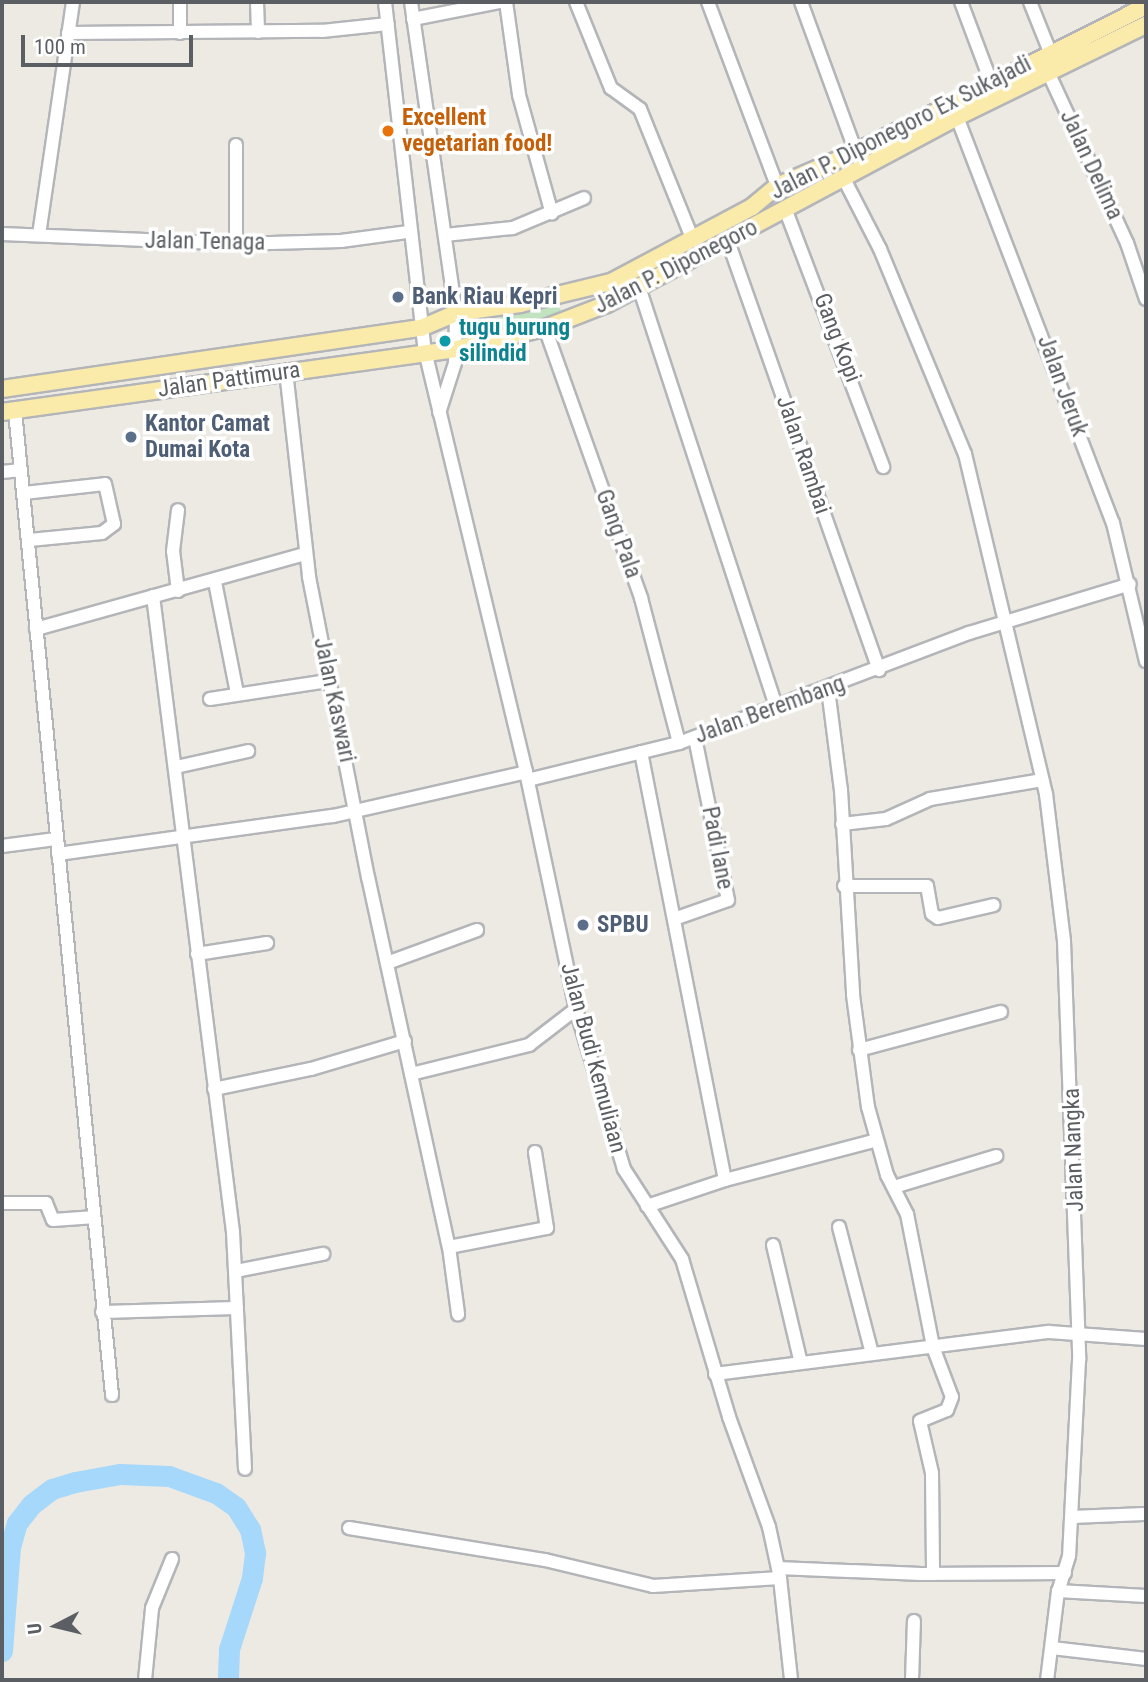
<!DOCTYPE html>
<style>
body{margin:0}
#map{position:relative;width:1148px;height:1682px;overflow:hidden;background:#edeae3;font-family:"Roboto Condensed",sans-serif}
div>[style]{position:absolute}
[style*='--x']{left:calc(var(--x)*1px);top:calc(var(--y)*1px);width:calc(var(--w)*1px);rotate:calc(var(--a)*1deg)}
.green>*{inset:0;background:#c1e3c0}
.river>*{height:21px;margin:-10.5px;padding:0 10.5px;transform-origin:10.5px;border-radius:10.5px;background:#a5d8fb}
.roads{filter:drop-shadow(2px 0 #b3b5b9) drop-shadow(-2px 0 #b3b5b9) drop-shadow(0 2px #b3b5b9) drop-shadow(0 -2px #b3b5b9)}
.minor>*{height:12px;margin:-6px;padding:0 6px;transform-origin:6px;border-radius:6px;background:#fff}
.major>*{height:16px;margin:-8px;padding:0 8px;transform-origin:8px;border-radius:8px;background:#fbebaa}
.dots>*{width:19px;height:19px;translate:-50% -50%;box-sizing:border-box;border:4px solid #fff;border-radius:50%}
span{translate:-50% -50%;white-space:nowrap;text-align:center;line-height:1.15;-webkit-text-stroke:7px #fff;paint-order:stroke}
.food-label{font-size:23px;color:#c56008;font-weight:700}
.left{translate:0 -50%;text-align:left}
.street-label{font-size:23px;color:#5b5f63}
.service-label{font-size:23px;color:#4e5e75;font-weight:700}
.culture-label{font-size:23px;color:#0d838f;font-weight:700}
.frame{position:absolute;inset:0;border:4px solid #5b5f63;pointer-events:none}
.north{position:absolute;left:21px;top:1591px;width:70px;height:70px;-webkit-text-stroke:5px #fff;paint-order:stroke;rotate:263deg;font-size:19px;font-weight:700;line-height:28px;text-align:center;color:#5b5f63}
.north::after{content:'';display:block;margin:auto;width:24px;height:32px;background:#5b5f63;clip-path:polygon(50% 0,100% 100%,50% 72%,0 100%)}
.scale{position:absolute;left:21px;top:35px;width:172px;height:32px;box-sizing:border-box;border:4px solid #5b5f63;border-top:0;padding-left:9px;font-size:21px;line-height:24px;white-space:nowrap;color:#5b5f63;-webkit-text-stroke:5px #fff;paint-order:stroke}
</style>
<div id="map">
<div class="green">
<div style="clip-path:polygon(556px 303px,561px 310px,552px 319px,478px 344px,474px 324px)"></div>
</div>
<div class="river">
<div style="--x:2;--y:1651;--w:104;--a:-85.6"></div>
<div style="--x:10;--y:1547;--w:25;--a:-74"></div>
<div style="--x:17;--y:1523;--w:24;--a:-52"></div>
<div style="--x:32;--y:1504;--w:25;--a:-37"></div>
<div style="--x:52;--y:1489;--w:24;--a:-17"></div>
<div style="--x:75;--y:1482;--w:46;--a:-10.1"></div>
<div style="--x:120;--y:1474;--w:49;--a:2.3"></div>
<div style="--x:169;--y:1476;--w:50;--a:19.9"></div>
<div style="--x:216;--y:1493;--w:24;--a:35"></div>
<div style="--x:236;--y:1507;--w:26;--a:58"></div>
<div style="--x:250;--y:1529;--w:25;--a:78"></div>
<div style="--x:255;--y:1553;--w:25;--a:97"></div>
<div style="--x:252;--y:1578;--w:75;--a:107.9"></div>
<div style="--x:229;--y:1649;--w:31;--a:92"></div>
</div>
<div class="roads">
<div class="minor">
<div style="--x:257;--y:2;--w:30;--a:88"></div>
<div style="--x:385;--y:2;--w:351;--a:83.5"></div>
<div style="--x:425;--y:351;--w:433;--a:76.5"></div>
<div style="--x:526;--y:772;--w:242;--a:78.1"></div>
<div style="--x:576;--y:1009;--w:167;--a:73.3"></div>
<div style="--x:624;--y:1169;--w:107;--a:57.2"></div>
<div style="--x:682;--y:1259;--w:165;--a:73.4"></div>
<div style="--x:729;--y:1417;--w:117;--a:70"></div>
<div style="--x:769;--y:1527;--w:52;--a:77.8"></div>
<div style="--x:780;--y:1578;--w:103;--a:83.8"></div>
<div style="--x:411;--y:2;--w:314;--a:81.8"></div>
<div style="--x:456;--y:313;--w:50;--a:91.1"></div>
<div style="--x:455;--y:363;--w:52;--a:107.7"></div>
<div style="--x:506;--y:2;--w:94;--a:82"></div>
<div style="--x:519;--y:95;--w:123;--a:74.5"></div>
<div style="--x:576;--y:2;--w:93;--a:67.9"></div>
<div style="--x:611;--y:88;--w:36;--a:36"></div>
<div style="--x:640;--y:109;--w:139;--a:68"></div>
<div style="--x:708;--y:2;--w:197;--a:69.4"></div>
<div style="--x:801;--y:2;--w:160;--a:69.9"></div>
<div style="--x:961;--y:2;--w:85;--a:69.4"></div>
<div style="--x:1030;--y:2;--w:54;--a:68.2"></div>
<div style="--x:413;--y:19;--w:89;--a:-11.1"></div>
<div style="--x:68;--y:33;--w:254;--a:-0.5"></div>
<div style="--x:322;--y:31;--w:66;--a:-6.1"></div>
<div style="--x:180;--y:33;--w:31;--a:-90"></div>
<div style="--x:1048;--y:72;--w:188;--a:65.2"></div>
<div style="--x:1127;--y:243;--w:59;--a:71.3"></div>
<div style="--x:957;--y:117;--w:435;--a:69"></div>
<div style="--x:1113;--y:523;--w:142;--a:76.6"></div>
<div style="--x:843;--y:177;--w:81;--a:62.8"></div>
<div style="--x:880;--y:249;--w:222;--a:67.5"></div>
<div style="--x:965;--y:454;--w:350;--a:76.6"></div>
<div style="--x:1046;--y:794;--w:148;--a:83"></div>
<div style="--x:1064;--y:941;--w:419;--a:87.9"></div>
<div style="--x:1079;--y:1360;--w:196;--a:92.9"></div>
<div style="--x:1069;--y:1556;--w:37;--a:107"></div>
<div style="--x:1058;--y:1591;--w:90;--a:97"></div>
<div style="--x:786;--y:211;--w:274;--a:69.2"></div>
<div style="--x:2;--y:234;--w:234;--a:2.4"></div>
<div style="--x:236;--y:244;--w:105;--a:-1.6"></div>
<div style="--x:341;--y:241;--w:68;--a:-7.7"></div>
<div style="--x:39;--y:235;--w:235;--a:-81.7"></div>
<div style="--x:445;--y:235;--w:68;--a:-5.9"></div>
<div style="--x:513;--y:228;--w:77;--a:-22.9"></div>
<div style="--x:728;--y:241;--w:455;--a:70.6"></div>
<div style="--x:236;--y:244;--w:99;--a:-90"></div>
<div style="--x:639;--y:287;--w:443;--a:71.9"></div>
<div style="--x:545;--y:328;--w:287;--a:70.4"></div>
<div style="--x:641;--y:598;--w:150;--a:75.3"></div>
<div style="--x:286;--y:371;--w:207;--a:83.6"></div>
<div style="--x:309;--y:577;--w:306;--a:78.9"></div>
<div style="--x:368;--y:877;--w:379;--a:77.7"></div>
<div style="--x:449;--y:1247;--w:68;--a:82.3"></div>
<div style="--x:15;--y:411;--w:989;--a:84.37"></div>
<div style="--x:2;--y:472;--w:19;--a:-6"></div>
<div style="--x:24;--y:493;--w:81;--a:-6.3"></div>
<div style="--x:105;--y:484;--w:41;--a:77.3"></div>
<div style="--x:114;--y:524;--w:15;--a:143"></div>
<div style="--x:102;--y:533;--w:73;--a:174.5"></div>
<div style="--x:215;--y:582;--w:113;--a:78.8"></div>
<div style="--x:178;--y:591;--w:40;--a:-97.1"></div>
<div style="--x:173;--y:551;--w:41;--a:-83"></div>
<div style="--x:153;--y:596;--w:641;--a:82.83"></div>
<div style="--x:233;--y:1232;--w:237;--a:87.1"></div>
<div style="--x:36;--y:629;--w:279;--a:-15.6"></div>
<div style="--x:828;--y:689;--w:102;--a:82.7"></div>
<div style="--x:841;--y:790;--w:205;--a:86.6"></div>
<div style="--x:853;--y:995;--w:113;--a:82.4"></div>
<div style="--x:868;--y:1107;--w:71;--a:74.4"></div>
<div style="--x:887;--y:1175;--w:44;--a:62.9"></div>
<div style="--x:907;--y:1214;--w:136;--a:78.9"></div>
<div style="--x:933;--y:1347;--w:53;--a:69.2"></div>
<div style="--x:952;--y:1397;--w:14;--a:111"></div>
<div style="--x:947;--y:1410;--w:29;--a:158"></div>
<div style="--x:920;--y:1421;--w:53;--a:77"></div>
<div style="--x:932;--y:1473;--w:101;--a:89.4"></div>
<div style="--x:210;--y:699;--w:119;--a:-8.7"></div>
<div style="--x:641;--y:752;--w:436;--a:78.9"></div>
<div style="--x:176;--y:767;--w:74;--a:-12.5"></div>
<div style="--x:528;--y:780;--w:155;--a:-13.8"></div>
<div style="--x:679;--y:743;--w:310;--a:-20.8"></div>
<div style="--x:969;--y:633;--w:168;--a:-16.9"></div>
<div style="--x:842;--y:824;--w:44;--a:-6.5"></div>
<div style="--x:886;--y:819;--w:48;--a:-24.4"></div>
<div style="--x:930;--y:799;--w:114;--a:-9.6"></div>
<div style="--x:2;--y:846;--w:54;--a:-7.4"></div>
<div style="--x:58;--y:854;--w:278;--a:-7.9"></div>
<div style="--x:333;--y:816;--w:198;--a:-12.8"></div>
<div style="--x:844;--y:886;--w:83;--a:0"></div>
<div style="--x:927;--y:886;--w:28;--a:80"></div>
<div style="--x:932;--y:914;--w:7;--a:34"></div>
<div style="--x:938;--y:918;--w:57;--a:-13.1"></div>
<div style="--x:674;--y:919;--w:57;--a:-19.4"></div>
<div style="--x:728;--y:900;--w:165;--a:-101.5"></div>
<div style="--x:197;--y:954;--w:71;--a:-8.9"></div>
<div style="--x:387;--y:963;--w:96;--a:-20.1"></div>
<div style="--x:859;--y:1050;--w:147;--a:-15"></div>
<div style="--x:411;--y:1074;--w:122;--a:-13.8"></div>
<div style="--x:529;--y:1045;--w:59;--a:-37.5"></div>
<div style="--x:214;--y:1089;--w:99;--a:-11.7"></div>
<div style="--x:311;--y:1069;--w:98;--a:-16.6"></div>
<div style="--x:894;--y:1187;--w:107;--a:-16.9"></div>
<div style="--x:2;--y:1203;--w:44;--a:0"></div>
<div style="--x:46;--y:1203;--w:18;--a:68"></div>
<div style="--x:53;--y:1220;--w:39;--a:-4"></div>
<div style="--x:647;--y:1206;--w:82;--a:-18.4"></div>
<div style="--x:725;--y:1180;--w:154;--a:-14.7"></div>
<div style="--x:839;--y:1227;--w:131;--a:75.4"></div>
<div style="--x:773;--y:1245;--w:121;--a:76.7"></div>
<div style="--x:449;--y:1247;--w:100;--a:-11"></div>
<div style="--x:547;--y:1228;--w:77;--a:-99"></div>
<div style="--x:236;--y:1271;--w:89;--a:-11.1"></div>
<div style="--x:102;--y:1312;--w:135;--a:-1.7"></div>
<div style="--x:715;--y:1374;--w:337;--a:-7.2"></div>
<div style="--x:1049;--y:1332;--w:97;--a:4.1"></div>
<div style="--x:1072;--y:1517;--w:74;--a:-2.3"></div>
<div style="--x:349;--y:1528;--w:199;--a:9.3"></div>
<div style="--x:545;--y:1560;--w:111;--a:13.5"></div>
<div style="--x:653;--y:1586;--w:127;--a:-3.6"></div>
<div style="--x:778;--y:1568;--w:143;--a:2.4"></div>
<div style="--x:921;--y:1574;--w:144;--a:-0.4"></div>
<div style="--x:1058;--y:1591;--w:88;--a:3.3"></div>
<div style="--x:1052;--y:1648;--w:95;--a:6.7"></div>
<div style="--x:145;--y:1680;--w:72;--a:-84.4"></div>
<div style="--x:152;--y:1608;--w:53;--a:-67.8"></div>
<div style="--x:912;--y:1680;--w:59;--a:-88.1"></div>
</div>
<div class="major">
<div style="--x:2;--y:389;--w:423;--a:-8.3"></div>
<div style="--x:421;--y:328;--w:38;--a:-23"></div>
<div style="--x:456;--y:313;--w:65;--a:-8"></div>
<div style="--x:520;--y:304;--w:94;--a:-13.6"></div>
<div style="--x:611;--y:282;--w:160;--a:-28"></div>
<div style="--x:752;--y:207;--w:33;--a:-40"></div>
<div style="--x:777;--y:186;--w:86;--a:-23.3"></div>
<div style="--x:856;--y:152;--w:325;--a:-26.7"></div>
<div style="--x:2;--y:412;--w:458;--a:-7.9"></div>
<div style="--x:456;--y:349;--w:91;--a:-13.3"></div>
<div style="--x:545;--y:328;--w:66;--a:-21.2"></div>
<div style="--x:607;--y:304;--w:397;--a:-28.1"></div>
<div style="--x:957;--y:117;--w:210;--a:-26"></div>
</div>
</div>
<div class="dots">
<div style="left:388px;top:131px;background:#e8710a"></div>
<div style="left:398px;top:297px;background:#5c6f8a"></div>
<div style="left:445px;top:341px;background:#0f9aa8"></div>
<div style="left:131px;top:437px;background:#5c6f8a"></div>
<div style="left:583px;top:925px;background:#5c6f8a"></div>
</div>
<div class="food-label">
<span class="left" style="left:402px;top:131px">Excellent<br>vegetarian food!</span>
</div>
<div class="street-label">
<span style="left:901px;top:128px;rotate:-27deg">Jalan P. Diponegoro Ex Sukajadi</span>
<span style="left:1091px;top:165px;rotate:65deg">Jalan Delima</span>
<span style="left:205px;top:242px;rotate:1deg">Jalan Tenaga</span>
<span style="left:676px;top:267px;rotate:-27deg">Jalan P. Diponegoro</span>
<span style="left:837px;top:338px;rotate:69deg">Gang Kopi</span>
<span style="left:229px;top:380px;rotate:-8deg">Jalan Pattimura</span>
<span style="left:1062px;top:386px;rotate:70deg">Jalan Jeruk</span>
<span style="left:803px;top:455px;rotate:71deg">Jalan Rambai</span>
<span style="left:618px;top:534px;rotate:70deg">Gang Pala</span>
<span style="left:334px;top:700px;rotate:78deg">Jalan Kaswari</span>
<span style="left:770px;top:710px;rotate:-20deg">Jalan Berembang</span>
<span style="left:717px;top:848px;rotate:79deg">Padi lane</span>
<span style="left:593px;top:1058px;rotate:75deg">Jalan Budi Kemuliaan</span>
<span style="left:1074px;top:1150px;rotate:-92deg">Jalan Nangka</span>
</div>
<div class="service-label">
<span class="left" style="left:412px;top:297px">Bank Riau Kepri</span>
<span class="left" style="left:145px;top:437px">Kantor Camat<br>Dumai Kota</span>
<span class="left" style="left:597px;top:925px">SPBU</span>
</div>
<div class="culture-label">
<span class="left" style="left:459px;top:341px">tugu burung<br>silindid</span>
</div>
<div class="frame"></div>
<div class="north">U</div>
<div class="scale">100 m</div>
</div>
